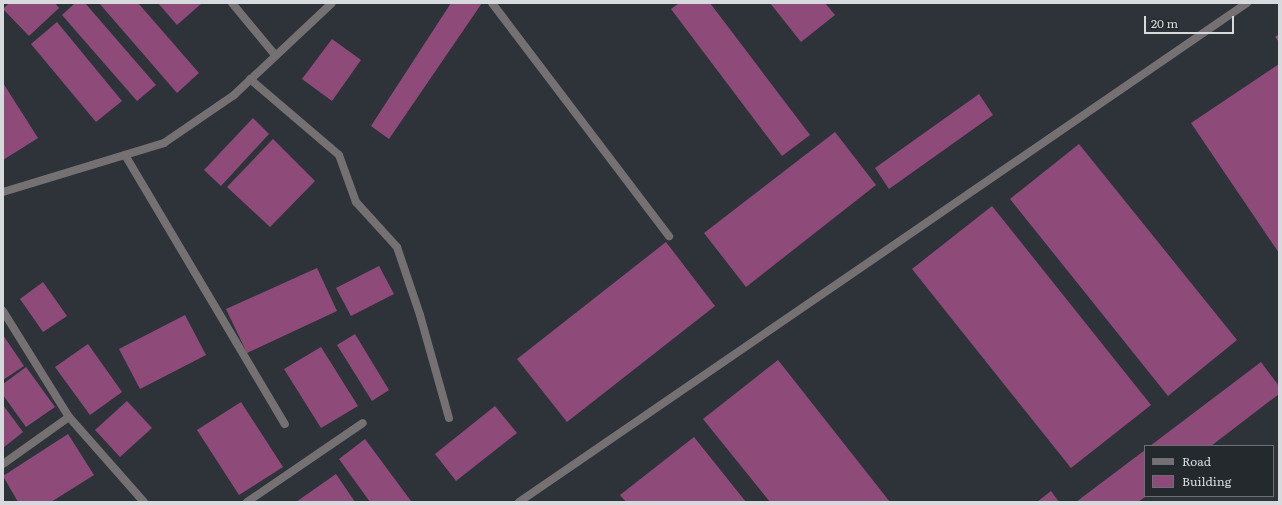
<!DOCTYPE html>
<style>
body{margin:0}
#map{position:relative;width:1282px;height:505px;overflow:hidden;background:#2e3339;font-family:Literata,serif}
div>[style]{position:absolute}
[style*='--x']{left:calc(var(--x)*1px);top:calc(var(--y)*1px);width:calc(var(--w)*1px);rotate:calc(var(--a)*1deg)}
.building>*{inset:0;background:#8e4b79}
.service>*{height:8px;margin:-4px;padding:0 4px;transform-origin:4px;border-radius:4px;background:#757172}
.minor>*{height:8px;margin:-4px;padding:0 4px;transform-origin:4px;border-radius:4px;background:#757172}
.tertiary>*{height:8px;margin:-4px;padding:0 4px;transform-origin:4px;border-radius:4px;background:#757172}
span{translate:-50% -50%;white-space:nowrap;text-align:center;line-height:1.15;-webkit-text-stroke:4px #24292e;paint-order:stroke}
.frame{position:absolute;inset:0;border:4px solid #d6dadd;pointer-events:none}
.legend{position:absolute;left:1144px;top:445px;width:130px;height:52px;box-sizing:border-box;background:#24292e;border:1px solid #6b7074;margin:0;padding:5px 7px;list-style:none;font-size:12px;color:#d6dadd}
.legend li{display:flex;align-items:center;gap:8px;height:20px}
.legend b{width:20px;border:1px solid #6b7074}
.scale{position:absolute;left:1144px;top:16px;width:90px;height:18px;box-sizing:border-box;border:2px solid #d6dadd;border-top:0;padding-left:5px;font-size:12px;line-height:14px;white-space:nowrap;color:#d6dadd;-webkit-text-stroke:3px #24292e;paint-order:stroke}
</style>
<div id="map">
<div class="building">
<div style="clip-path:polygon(9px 3px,55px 3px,59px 8px,29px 36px,3px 9px)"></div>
<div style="clip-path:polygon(75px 3px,85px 3px,156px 85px,137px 101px,62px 15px)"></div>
<div style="clip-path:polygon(99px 3px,138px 3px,199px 73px,177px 93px)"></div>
<div style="clip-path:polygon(158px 3px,202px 3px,177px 25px)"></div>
<div style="clip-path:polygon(451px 3px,482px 3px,389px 139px,371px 126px)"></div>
<div style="clip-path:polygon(679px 3px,710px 3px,810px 135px,782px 156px,671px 9px)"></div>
<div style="clip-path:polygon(770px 3px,825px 3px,835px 15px,801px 42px)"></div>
<div style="clip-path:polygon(57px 22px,122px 101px,96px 122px,31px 44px)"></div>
<div style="clip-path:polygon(1279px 34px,1279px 42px,1275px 37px)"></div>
<div style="clip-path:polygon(332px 39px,361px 60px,332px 101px,302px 79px)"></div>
<div style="clip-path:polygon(1279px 64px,1279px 253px,1191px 123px)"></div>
<div style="clip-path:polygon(3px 83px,38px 138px,3px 160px)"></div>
<div style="clip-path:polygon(979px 94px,993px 115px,889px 189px,875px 168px)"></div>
<div style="clip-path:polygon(253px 118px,269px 134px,221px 186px,204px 170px)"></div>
<div style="clip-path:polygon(835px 132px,876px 185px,746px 287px,704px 233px)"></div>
<div style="clip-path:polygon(273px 139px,315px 181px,270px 227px,227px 187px)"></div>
<div style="clip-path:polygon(1079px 144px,1237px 340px,1168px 396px,1010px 199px)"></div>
<div style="clip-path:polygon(992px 206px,1151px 405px,1071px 468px,912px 269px)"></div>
<div style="clip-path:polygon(666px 242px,715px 306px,567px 422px,517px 359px)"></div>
<div style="clip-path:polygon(379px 266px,394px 294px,351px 316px,336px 288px)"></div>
<div style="clip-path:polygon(317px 268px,337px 311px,247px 353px,226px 309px)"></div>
<div style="clip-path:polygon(43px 282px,67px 316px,43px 332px,20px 299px)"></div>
<div style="clip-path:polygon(185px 315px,206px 355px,140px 389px,119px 349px)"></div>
<div style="clip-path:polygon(355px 334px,389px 390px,372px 401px,337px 345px)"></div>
<div style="clip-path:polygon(3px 335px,24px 366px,3px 380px)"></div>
<div style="clip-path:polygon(88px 344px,122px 392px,90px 415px,55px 367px)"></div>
<div style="clip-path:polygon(321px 347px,358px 406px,321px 428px,284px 369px)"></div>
<div style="clip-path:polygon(778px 360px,890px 502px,770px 502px,703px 419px)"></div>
<div style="clip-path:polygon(1261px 362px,1279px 386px,1279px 394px,1211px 446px,1150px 446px)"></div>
<div style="clip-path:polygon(26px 367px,55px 407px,26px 427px,3px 395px,3px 384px)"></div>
<div style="clip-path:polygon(127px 401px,152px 428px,120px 457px,95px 430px)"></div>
<div style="clip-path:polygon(241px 402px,283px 467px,239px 495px,197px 430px)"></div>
<div style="clip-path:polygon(3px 405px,23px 432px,3px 448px)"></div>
<div style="clip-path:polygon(495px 406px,517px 433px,456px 481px,435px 454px)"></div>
<div style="clip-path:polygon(68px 434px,94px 475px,51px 502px,18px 502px,3px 476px)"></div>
<div style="clip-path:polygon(694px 437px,746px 502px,626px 502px,620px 495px)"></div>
<div style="clip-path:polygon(365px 439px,411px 501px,370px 502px,339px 459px)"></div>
<div style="clip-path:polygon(1145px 450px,1145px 497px,1138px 502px,1076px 502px)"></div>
<div style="clip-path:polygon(336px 474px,355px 502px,296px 502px)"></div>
<div style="clip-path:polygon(1051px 491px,1059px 502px,1037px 502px)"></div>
</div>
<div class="service">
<div style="--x:519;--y:502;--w:883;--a:-34.43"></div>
</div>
<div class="minor">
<div style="--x:232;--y:3;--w:67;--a:50.4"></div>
<div style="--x:492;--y:3;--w:293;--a:52.8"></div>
<div style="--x:250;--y:79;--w:117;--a:40.5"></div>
<div style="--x:339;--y:155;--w:50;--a:70.1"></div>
<div style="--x:356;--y:202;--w:61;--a:47.7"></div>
<div style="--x:397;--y:247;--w:72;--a:71.3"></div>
<div style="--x:420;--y:315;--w:107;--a:74.3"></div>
<div style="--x:125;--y:155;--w:313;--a:59.3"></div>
<div style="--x:3;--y:311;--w:125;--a:58.1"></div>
<div style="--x:69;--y:417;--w:113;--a:48.6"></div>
<div style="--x:3;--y:464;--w:81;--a:-35.5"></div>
<div style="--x:247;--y:502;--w:140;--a:-34.3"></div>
</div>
<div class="tertiary">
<div style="--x:3;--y:192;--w:168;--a:-16.9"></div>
<div style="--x:164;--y:143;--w:85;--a:-34.4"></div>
<div style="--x:234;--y:95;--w:134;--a:-43.2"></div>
</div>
<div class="frame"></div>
<ul class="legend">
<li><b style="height:5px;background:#757172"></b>Road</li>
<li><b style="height:11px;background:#8e4b79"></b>Building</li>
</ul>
<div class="scale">20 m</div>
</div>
